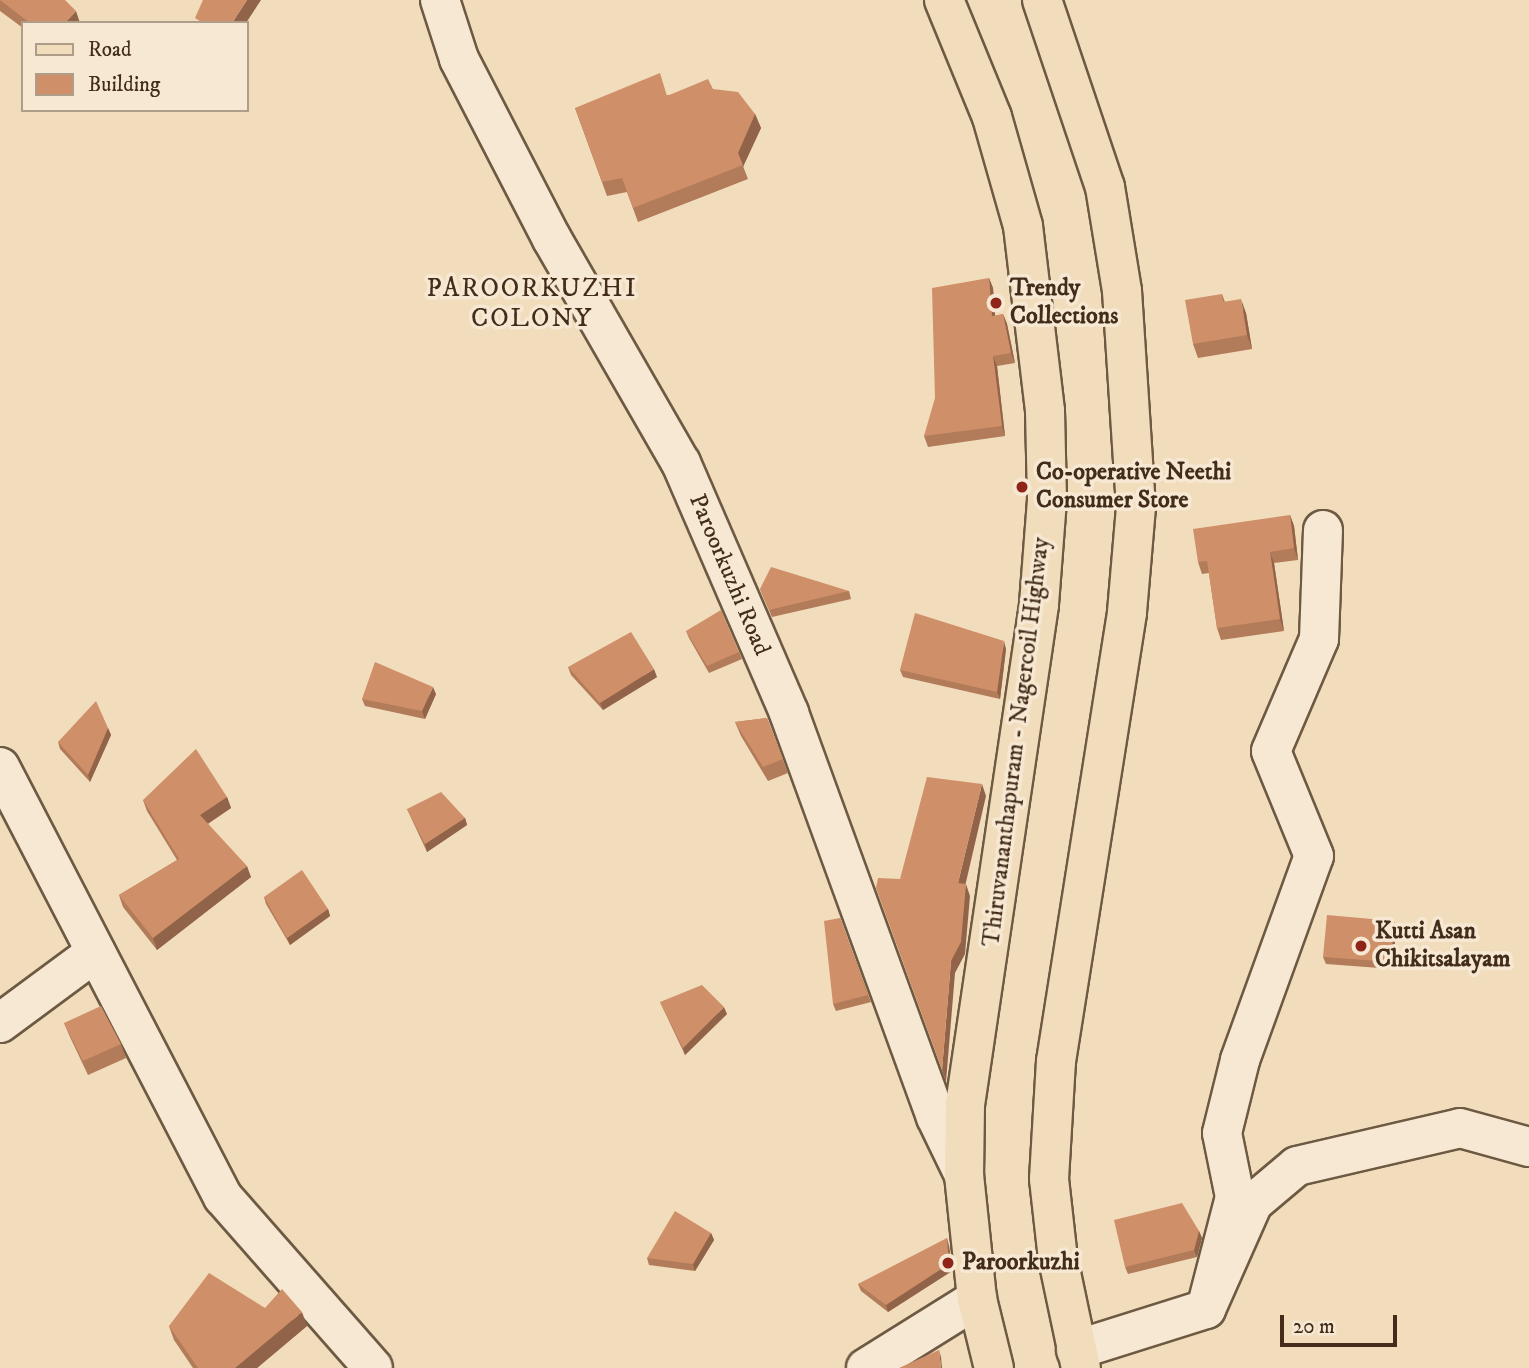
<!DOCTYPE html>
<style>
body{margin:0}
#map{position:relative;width:1529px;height:1368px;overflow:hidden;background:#f1dcbc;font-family:"IM FELL DW Pica",serif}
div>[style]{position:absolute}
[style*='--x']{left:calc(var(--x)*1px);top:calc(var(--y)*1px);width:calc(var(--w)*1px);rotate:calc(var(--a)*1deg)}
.roads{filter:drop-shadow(2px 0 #6e5942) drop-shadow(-2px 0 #6e5942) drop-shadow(0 2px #6e5942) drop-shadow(0 -2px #6e5942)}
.minor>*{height:38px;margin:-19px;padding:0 19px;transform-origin:19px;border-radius:19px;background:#f6e8d3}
.major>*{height:38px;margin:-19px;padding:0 19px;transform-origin:19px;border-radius:19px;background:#f1dcbc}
.wall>*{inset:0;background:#b27b59}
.shaded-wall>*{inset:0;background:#916449}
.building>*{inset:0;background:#cf8f68}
.dots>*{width:19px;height:19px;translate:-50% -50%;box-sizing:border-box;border:4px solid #f6e8d3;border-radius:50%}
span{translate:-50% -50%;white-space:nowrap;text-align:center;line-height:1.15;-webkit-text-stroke:7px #f6e8d3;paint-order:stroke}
.poi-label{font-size:24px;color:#432d1a;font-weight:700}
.left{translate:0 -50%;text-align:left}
.street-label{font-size:24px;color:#432d1a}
.neighbourhood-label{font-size:26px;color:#432d1a;letter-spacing:2px}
.legend{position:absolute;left:21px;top:21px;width:228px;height:91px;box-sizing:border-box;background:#f6e8d3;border:2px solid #ae9d89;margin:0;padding:9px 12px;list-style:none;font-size:21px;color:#432d1a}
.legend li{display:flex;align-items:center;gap:14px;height:35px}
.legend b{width:35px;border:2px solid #ae9d89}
.scale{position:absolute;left:1280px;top:1315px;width:117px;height:32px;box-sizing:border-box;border:4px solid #432d1a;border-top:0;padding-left:9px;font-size:21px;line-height:24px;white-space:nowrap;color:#432d1a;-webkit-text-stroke:5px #f6e8d3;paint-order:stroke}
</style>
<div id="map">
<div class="roads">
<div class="minor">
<div style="--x:440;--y:0;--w:62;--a:72.1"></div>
<div style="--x:459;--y:59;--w:203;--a:62.7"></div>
<div style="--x:552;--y:239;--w:258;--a:60.1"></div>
<div style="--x:681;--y:463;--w:272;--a:66.6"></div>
<div style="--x:789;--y:713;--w:430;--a:70"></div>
<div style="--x:936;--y:1117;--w:64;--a:64.2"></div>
<div style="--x:0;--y:767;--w:484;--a:62.6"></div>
<div style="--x:223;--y:1197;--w:227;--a:48.7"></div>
<div style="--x:0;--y:1023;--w:119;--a:-36.5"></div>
<div style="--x:1206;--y:1309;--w:116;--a:-75.5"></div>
<div style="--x:1235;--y:1197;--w:65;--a:-101.5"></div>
<div style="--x:1222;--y:1133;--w:75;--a:-76.1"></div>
<div style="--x:1240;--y:1060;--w:217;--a:-70.1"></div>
<div style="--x:1314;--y:856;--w:113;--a:-112.3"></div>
<div style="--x:1271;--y:751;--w:122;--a:-66.8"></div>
<div style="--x:1319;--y:639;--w:109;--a:-87.9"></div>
<div style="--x:1076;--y:1350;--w:136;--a:-17.5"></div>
<div style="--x:1206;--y:1309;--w:116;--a:-66.1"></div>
<div style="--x:1253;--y:1203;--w:57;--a:-40.1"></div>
<div style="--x:1297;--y:1166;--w:167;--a:-13.1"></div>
<div style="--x:1460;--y:1128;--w:72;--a:15.4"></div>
<div style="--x:866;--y:1368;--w:131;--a:-31.9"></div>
</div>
<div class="major">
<div style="--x:944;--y:0;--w:126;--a:67.7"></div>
<div style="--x:992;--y:117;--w:113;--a:74.1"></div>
<div style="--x:1023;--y:226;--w:186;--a:83.2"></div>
<div style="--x:1045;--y:411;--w:89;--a:88.7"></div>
<div style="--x:1047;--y:500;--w:105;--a:94.4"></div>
<div style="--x:1039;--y:605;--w:505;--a:98.42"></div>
<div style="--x:965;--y:1105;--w:70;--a:90.8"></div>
<div style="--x:964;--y:1175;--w:125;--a:84"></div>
<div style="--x:977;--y:1299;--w:71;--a:76.2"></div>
<div style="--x:1042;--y:0;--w:197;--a:71.4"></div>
<div style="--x:1105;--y:187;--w:105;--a:80.7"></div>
<div style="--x:1122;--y:291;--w:216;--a:86.3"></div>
<div style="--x:1136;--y:507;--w:106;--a:94.9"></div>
<div style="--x:1127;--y:613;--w:454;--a:99"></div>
<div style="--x:1056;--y:1061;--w:118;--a:93.4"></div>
<div style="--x:1049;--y:1179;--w:81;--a:83.6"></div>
<div style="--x:1058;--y:1259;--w:111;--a:78.1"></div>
</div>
</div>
<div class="wall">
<div style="clip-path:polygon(0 0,80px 23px,23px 23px,23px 28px,0 11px)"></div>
<div style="clip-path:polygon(713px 89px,755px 114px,761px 128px,743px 166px,748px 179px,638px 222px,627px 192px,607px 196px,575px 108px)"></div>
<div style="clip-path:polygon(989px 278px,993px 288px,995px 316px,1003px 314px,1007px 324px,1015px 363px,997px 366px,1005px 436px,928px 447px,924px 436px)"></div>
<div style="clip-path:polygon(1222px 294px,1225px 302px,1246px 313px,1252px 349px,1198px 358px,1193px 344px)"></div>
<div style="clip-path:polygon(1290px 515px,1294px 526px,1298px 560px,1274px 563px,1284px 631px,1221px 640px,1217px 628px,1209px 573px,1202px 574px,1198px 562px)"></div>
<div style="clip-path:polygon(760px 589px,849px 591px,851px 599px,772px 617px)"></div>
<div style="clip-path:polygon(686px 631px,739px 652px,742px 659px,709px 673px,689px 638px)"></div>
<div style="clip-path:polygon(1006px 649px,1000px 699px,903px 677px,900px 670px)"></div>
<div style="clip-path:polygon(568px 667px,657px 677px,603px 710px,571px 675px)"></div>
<div style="clip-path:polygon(436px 694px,425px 719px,365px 706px,362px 699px)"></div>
<div style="clip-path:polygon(767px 718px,788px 773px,768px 781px,741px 736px,735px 722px)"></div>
<div style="clip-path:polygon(108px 728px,111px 735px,90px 782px,60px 749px,58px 742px)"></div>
<div style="clip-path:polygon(227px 797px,231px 808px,208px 824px,251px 877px,157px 950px,123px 907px,119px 895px,177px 860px,147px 811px,143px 800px)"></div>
<div style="clip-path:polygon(407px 809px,465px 818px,467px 825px,427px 852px)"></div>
<div style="clip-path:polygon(264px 897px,328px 909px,330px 916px,290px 945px,266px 904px)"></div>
<div style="clip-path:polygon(840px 918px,871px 1002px,836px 1011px,833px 1004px)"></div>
<div style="clip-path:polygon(1394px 921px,1396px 928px,1393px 969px,1326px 964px,1323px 957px)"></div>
<div style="clip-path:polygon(660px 1002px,727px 1014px,685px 1055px)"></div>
<div style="clip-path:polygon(64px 1023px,121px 1044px,126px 1058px,88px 1075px,70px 1037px)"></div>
<div style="clip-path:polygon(1199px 1231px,1202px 1238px,1197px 1257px,1128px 1274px,1125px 1267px)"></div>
<div style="clip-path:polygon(711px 1233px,714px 1240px,695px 1271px,649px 1265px,647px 1258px)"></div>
<div style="clip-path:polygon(949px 1246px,952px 1271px,888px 1312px,861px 1291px,858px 1284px)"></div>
<div style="clip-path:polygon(265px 1308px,307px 1326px,257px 1368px,193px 1368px,174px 1340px,169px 1326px)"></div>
</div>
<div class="shaded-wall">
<div style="clip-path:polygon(247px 0,261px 0,246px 23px,232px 23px)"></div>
<div style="clip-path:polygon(76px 11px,80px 23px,65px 23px)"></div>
<div style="clip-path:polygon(755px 114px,761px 128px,743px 167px,738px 153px)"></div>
<div style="clip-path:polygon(989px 278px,993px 288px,996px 327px,992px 316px)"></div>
<div style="clip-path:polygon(1241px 299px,1246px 313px,1252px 349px,1247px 335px)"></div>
<div style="clip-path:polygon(1003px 314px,1007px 324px,1015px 363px,1011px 353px)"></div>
<div style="clip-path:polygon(993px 356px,997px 366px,1005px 436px,1002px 426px)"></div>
<div style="clip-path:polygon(1290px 515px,1294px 526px,1298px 560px,1294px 548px)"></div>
<div style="clip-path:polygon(1270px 552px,1274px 563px,1284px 631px,1280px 619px)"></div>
<div style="clip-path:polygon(1004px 641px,1006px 649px,1000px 699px,997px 692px)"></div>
<div style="clip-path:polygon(654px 669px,657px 677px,603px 710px,600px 703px)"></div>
<div style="clip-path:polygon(433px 687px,436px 694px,425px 719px,422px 711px)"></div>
<div style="clip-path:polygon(108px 728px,111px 735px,90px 782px,88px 775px)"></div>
<div style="clip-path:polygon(982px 784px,986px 796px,963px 895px,958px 883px)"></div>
<div style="clip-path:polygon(227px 797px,231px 808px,204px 826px,200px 815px)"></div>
<div style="clip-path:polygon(465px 818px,467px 825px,427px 852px,425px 844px)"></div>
<div style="clip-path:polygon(247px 866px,251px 877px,157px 950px,153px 938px)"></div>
<div style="clip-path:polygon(966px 884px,970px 896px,965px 954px,955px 973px,946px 1082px,942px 1070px,951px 961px)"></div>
<div style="clip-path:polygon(328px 909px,330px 916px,290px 945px,287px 938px)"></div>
<div style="clip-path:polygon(1394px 921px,1396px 928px,1393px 969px,1391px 962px)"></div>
<div style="clip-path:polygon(724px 1007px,727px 1014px,685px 1055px,683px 1048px)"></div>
<div style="clip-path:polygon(1199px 1231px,1202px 1238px,1197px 1257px,1194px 1250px)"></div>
<div style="clip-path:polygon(711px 1233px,714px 1240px,695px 1271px,693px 1264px)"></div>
<div style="clip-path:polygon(947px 1238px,949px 1246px,952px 1271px,888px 1312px,886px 1305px)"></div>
<div style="clip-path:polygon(302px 1312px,307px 1326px,257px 1368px,235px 1368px)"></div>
<div style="clip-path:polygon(939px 1350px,941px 1357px,942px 1368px,941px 1368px)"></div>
</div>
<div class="building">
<div style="clip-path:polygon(0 0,65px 0,76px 11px,65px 23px,30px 23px)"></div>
<div style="clip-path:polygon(203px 0,247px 0,232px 23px,203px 23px,195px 18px)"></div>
<div style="clip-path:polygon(660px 73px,667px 96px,708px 79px,713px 89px,738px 92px,755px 114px,738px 153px,743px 165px,633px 208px,622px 178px,602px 182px,575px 108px)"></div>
<div style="clip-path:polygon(989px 278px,992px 316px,1003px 314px,1011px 353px,993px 356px,1002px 426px,924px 436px,935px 398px,932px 288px)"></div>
<div style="clip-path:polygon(1222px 294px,1223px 302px,1241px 299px,1247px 335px,1193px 344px,1185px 300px)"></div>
<div style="clip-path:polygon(1290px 515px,1294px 548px,1270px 552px,1280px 619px,1217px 628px,1207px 561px,1198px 562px,1193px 529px)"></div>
<div style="clip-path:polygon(771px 567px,849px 591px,769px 610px,760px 589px)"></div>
<div style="clip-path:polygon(721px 610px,739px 652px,707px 666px,686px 631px)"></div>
<div style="clip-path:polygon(915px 613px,1004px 641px,997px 692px,900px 670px)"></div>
<div style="clip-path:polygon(631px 632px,654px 669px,600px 703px,568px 667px)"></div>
<div style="clip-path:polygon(375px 662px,433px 687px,422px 711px,362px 699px)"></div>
<div style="clip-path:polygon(96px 701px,108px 728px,88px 775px,58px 742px)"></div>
<div style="clip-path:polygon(767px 718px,783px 759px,763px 767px,735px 722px)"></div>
<div style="clip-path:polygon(196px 749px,227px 797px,200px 815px,247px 866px,153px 938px,119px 895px,179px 859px,143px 800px)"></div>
<div style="clip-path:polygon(927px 777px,982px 784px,958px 883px,966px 884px,961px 942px,951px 961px,942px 1070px,876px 888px,878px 878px,900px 879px)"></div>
<div style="clip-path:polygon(441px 792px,465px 818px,425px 844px,407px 809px)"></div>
<div style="clip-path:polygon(302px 870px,328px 909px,287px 938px,264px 897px)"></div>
<div style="clip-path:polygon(1327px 915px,1394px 921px,1391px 962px,1323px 957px)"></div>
<div style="clip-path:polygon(840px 918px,868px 995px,833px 1004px,824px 921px)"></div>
<div style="clip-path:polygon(702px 985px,724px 1007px,683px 1048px,660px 1002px)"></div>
<div style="clip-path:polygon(101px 1006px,121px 1044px,83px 1061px,64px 1023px)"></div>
<div style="clip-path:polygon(1182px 1203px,1199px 1231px,1194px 1250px,1125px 1267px,1114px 1220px)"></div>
<div style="clip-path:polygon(675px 1211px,711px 1233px,693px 1264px,647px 1258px)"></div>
<div style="clip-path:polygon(947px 1238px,949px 1264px,886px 1305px,858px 1284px)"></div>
<div style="clip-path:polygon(209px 1273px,265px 1308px,282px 1289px,302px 1312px,235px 1368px,198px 1368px,169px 1326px)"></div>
<div style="clip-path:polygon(939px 1350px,941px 1368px,899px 1368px)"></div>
</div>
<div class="dots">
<div style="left:996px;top:303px;background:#8f2418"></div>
<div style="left:1022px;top:487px;background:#8f2418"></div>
<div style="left:1361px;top:946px;background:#8f2418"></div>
<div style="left:948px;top:1263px;background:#8f2418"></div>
</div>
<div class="poi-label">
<span class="left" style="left:1010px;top:303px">Trendy<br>Collections</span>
<span class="left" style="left:1036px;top:487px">Co-operative Neethi<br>Consumer Store</span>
<span class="left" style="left:1375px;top:946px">Kutti Asan<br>Chikitsalayam</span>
<span class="left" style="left:962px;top:1263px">Paroorkuzhi</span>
</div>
<div class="street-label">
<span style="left:729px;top:575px;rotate:67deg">Paroorkuzhi Road</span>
<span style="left:1017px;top:742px;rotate:-83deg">Thiruvananthapuram - Nagercoil Highway</span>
</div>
<div class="neighbourhood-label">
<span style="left:532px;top:304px">PAROORKUZHI<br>COLONY</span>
</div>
<ul class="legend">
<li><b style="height:9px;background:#f1dcbc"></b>Road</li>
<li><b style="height:19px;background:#cf8f68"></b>Building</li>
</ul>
<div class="scale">20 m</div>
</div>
